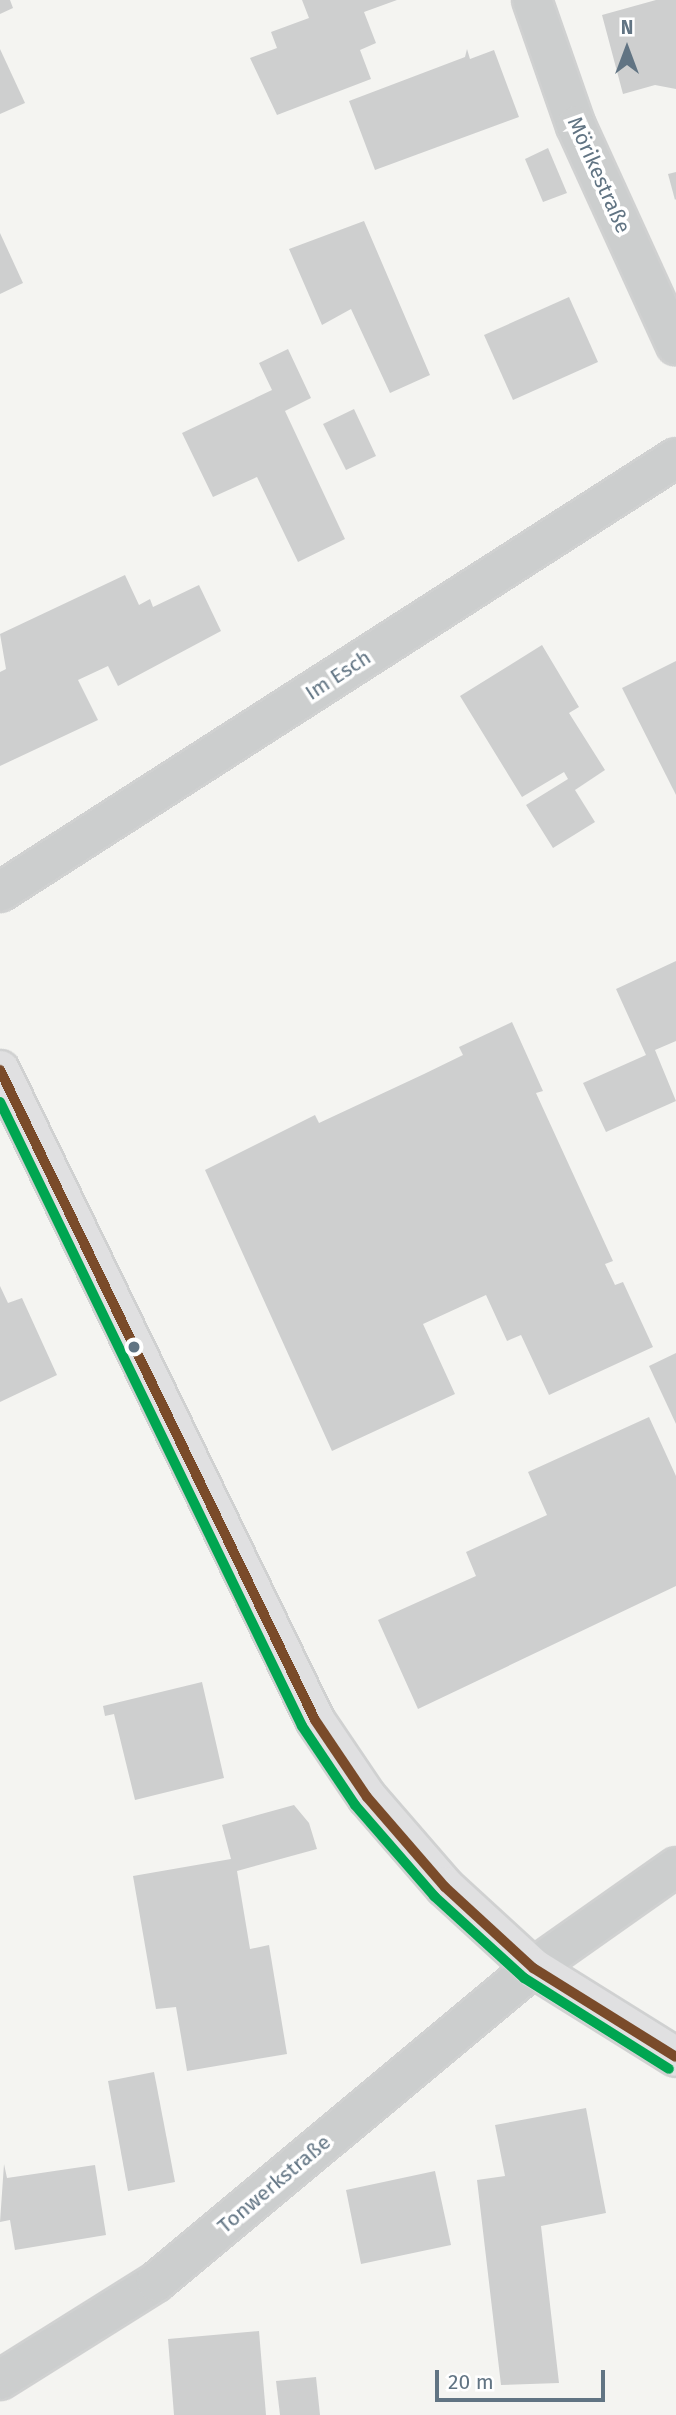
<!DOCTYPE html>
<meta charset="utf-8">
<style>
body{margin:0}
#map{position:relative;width:676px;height:2415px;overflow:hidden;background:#f4f4f1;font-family:"Fira Sans",sans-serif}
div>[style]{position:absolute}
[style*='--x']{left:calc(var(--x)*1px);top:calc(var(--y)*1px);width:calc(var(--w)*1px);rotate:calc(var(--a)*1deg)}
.building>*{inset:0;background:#cecfcf}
.roads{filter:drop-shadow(2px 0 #d0d1d1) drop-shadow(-2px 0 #d0d1d1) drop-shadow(0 2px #d0d1d1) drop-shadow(0 -2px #d0d1d1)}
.street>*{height:38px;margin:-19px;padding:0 19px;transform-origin:19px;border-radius:19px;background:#cccece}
.secondary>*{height:38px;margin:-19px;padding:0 19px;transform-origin:19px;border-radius:19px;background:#e0e0e1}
.bus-1>*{height:10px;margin:-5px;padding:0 5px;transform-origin:5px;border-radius:5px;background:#7a4b2a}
.bus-2>*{height:10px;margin:-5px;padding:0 5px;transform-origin:5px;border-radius:5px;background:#00a651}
.dots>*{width:19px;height:19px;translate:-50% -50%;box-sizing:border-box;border:4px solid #fff;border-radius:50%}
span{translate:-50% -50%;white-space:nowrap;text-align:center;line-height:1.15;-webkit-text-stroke:7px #fff;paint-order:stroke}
.street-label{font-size:21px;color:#617483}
.north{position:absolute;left:592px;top:14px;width:70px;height:70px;-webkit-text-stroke:5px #fff;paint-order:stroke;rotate:0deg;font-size:19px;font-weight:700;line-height:28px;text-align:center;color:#617483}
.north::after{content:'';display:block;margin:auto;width:24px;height:32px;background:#617483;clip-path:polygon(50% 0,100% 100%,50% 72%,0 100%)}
.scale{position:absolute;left:435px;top:2370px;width:170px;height:32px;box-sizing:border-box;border:4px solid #617483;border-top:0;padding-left:9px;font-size:21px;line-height:24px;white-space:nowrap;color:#617483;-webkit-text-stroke:5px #fff;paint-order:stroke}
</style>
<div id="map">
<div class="building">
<div style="clip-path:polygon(0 0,10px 0,13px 8px,0 14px)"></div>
<div style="clip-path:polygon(302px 0,397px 0,364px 12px,376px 43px,360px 50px,371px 79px,277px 115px,250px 58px,277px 48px,271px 32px,309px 18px)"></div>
<div style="clip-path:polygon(656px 0,676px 0,676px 89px,655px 85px,623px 94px,602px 15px)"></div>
<div style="clip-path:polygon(0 49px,25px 103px,0 114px)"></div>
<div style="clip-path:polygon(467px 49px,470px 59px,494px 50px,519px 117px,375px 170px,349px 101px,465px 57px)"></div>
<div style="clip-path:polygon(548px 148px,567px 193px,543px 202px,525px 159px)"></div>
<div style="clip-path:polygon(676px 172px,676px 199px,675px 200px,668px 174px)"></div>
<div style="clip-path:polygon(364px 221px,430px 375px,390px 393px,351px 309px,322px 325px,289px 249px)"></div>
<div style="clip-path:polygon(0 233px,23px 283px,0 294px)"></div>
<div style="clip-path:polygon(569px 297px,598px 362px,513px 400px,484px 335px)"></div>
<div style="clip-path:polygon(288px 349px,311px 398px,285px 411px,345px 539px,298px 562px,257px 477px,213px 497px,182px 433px,272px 390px,259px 363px)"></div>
<div style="clip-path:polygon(354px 409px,376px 456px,346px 470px,323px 424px)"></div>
<div style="clip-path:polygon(125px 575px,139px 605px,150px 599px,153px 607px,199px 585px,221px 631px,118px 686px,108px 666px,78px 680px,98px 720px,0 766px,0 672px,6px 669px,0 634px)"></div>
<div style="clip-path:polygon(542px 645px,579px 707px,569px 713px,605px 770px,575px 790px,595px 822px,553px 848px,526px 805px,568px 779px,564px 772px,522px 797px,460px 696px)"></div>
<div style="clip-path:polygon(676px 661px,676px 795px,622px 688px)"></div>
<div style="clip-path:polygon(676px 961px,676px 1041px,655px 1050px,676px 1101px,606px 1132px,583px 1083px,646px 1055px,616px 989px)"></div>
<div style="clip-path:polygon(512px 1022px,543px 1091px,536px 1093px,613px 1261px,605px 1264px,615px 1285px,623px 1282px,653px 1347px,549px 1395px,521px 1335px,507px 1341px,486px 1295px,423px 1324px,455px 1394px,332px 1451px,205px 1170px,315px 1115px,319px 1123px,424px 1074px,463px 1055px,459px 1047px)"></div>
<div style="clip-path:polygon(0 1286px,8px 1303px,22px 1298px,57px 1375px,0 1402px)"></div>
<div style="clip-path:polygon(676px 1353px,676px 1424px,649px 1366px)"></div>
<div style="clip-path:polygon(649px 1417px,676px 1476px,676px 1586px,418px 1709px,378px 1620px,476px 1576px,466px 1552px,547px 1515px,528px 1472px)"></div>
<div style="clip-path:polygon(202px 1682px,224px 1778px,135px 1800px,114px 1714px,105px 1716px,103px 1706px)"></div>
<div style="clip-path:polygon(294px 1805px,309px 1823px,317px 1849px,237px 1871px,250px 1949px,269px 1945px,287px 2054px,187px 2071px,176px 2007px,156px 2009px,133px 1876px,231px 1859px,222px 1825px)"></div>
<div style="clip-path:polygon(154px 2072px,175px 2182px,128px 2191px,108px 2081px)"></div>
<div style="clip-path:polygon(586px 2108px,606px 2213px,541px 2226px,559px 2383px,501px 2385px,477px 2180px,505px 2176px,495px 2125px)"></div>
<div style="clip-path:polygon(4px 2164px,7px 2178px,95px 2165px,106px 2235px,15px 2250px,10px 2220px,0 2222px)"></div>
<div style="clip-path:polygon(435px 2171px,451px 2245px,361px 2264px,346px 2190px)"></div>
<div style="clip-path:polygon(259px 2331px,266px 2415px,174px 2415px,168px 2339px)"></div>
<div style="clip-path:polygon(316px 2377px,320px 2415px,280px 2415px,276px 2381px)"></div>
</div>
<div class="roads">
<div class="street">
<div style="--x:532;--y:0;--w:133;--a:70.8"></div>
<div style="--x:576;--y:126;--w:241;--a:65.5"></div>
<div style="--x:0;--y:892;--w:803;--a:-32.7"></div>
<div style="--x:0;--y:2380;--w:184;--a:-32.1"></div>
<div style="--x:156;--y:2282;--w:491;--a:-39.8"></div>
<div style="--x:533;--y:1968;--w:175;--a:-35.2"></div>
</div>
<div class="secondary">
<div style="--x:0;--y:1070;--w:722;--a:64.14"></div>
<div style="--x:315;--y:1720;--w:93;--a:56"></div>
<div style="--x:367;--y:1797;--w:119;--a:49.1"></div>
<div style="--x:445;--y:1887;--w:120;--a:42.6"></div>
<div style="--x:533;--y:1968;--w:168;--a:31.9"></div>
</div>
</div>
<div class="bus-1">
<div style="--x:0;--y:1070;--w:722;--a:64.14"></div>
<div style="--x:315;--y:1720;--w:93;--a:56"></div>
<div style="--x:367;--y:1797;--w:119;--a:49.1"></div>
<div style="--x:445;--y:1887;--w:120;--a:42.6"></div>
<div style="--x:533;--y:1968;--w:168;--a:31.9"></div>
</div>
<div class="bus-2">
<div style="--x:0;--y:1102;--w:693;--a:64.17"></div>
<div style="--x:302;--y:1726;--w:95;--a:56.1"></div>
<div style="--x:355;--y:1805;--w:121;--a:49"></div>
<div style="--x:434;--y:1896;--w:122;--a:42.3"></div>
<div style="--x:524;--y:1978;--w:171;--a:32.1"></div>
</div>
<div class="dots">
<div style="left:134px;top:1347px;background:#617483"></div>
</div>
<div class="street-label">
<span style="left:599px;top:175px;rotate:66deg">Mörikestraße</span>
<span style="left:338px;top:675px;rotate:-33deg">Im Esch</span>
<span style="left:274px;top:2184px;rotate:-40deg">Tonwerkstraße</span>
</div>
<div class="north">N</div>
<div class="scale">20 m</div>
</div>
